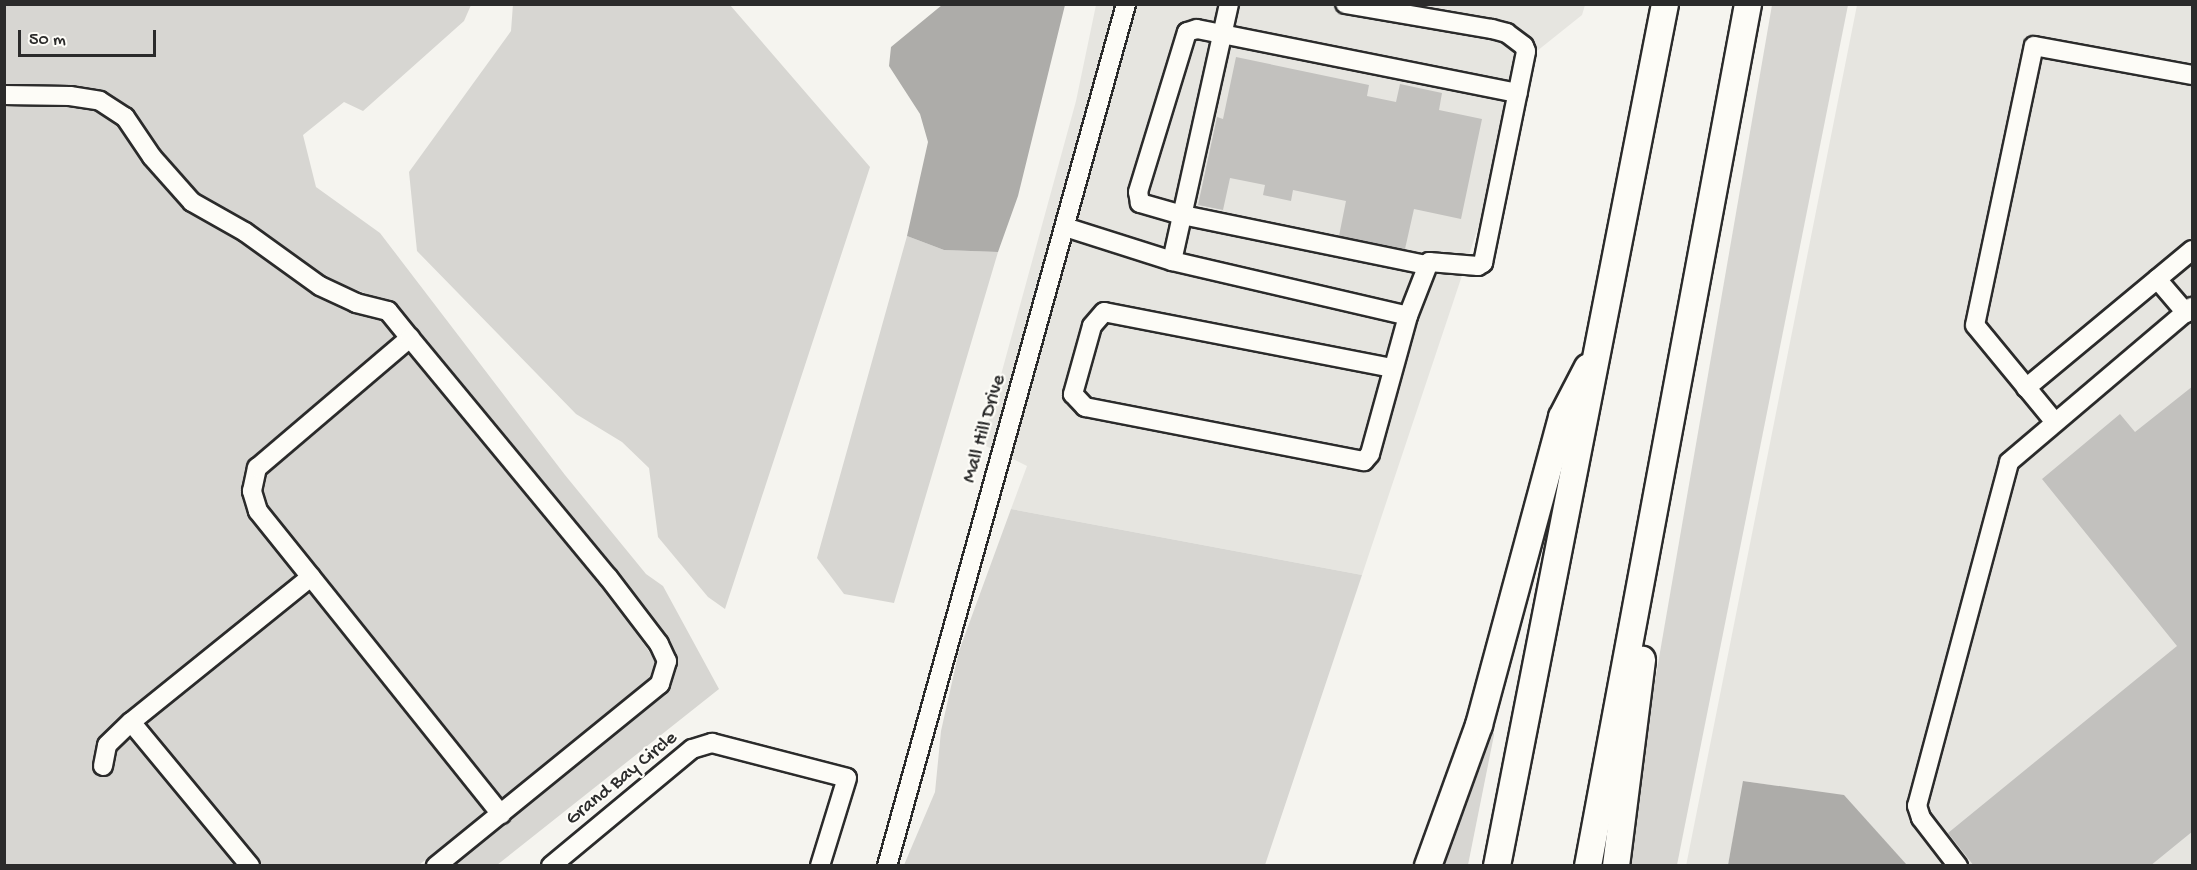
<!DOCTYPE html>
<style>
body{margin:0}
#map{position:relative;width:2197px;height:870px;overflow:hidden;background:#f5f4ef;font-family:"Gochi Hand",sans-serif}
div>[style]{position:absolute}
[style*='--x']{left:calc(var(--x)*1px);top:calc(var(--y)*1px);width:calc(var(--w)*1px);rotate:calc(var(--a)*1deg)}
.built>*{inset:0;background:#e6e5e0}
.green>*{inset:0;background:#d7d6d2}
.water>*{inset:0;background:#adaca9}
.building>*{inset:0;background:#c2c1be}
.roads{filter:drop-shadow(2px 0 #2b2b2b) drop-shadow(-2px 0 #2b2b2b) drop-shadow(0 2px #2b2b2b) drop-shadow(0 -2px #2b2b2b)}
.minor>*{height:18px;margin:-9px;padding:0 9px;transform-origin:9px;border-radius:9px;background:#fdfcf7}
.highway>*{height:26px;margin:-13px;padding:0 13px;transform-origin:13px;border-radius:13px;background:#fdfcf7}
span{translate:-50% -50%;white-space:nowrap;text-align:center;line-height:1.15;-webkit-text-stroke:4.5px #fdfcf7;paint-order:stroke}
.street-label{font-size:20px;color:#2b2b2b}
.frame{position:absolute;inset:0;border:6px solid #2b2b2b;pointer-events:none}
.scale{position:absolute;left:18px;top:30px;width:138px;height:27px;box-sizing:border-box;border:3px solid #2b2b2b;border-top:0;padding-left:8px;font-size:18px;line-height:21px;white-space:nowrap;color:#2b2b2b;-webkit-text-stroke:4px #fdfcf7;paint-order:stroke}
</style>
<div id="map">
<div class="built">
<div style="clip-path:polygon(1096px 5px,1116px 5px,992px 449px,982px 444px,1076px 101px)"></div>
<div style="clip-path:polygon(1137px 5px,1585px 5px,1582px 15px,1537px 51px,1362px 575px,1011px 509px,1027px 466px,1011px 458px)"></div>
<div style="clip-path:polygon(1857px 5px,2192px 5px,2192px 865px,1907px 865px,1844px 796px,1744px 781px,1728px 865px,1686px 866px)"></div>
</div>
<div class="green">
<div style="clip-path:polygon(513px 4px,730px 5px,870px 167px,725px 609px,708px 597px,658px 537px,649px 468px,622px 442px,576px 414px,417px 251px,409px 172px,511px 31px)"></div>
<div style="clip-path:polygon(5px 5px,471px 5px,464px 21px,363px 111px,344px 102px,303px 135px,316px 187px,380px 233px,565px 475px,646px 574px,663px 586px,719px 689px,497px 865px,453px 865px,667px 692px,676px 665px,666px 639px,609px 563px,395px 305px,324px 277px,251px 224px,198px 194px,160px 151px,133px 112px,100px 91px,68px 85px,5px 85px)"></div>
<div style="clip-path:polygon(1772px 5px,1848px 5px,1677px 865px,1623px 866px)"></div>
<div style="clip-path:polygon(4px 105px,70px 106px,97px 111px,119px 125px,146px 164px,185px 208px,241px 240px,316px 295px,353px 312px,383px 320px,396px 336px,247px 464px,242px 488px,249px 513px,297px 575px,117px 720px,237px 865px,5px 865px)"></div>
<div style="clip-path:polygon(907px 236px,944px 250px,998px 252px,894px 603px,844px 594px,817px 558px)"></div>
<div style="clip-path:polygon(410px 352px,600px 583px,656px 661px,652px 678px,502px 799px,267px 507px,262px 492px,266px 474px)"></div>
<div style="clip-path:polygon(1011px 509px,1362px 575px,1265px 865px,904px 865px,935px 792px,941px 731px,959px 651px)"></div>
<div style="clip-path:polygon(311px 592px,487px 811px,419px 865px,262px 865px,145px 724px)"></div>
<div style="clip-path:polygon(1486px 727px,1493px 728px,1494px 735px,1468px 865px,1438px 866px)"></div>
</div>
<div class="water">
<div style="clip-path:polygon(942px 5px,1065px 5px,1018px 196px,998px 252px,944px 250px,907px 236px,928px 142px,920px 114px,889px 66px,891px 47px)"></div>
<div style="clip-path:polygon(1743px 781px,1844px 795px,1907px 865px,1728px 865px)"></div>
</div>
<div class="building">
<div style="clip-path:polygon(1236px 57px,1369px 85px,1367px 96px,1396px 102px,1400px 84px,1442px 93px,1439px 110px,1482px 119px,1461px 219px,1414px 209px,1405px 249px,1339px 236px,1346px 201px,1293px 190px,1291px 201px,1263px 195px,1265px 185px,1230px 178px,1223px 210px,1198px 205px,1217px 117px,1223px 119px)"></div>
<div style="clip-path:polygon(2193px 386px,2193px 831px,2150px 866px,1974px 866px,1948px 833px,2177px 646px,2042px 479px,2120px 414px,2135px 432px)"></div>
</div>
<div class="roads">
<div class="minor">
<div style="--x:4;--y:95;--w:66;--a:0.9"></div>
<div style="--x:70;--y:96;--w:30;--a:9"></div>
<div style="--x:100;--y:101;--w:30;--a:33"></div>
<div style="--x:125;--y:117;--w:48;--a:56"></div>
<div style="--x:152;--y:157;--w:60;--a:48.4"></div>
<div style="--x:192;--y:202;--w:61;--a:29.5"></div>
<div style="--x:245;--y:232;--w:92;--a:35.8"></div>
<div style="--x:320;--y:286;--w:40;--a:25"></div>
<div style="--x:356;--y:303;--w:33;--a:14"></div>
<div style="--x:388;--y:311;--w:35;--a:51"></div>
<div style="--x:1065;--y:227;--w:112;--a:17.6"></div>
<div style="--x:1172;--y:261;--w:263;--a:-77.5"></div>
<div style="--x:1172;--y:261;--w:242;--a:13.1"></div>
<div style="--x:1408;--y:316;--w:58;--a:-68.7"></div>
<div style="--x:1429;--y:262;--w:49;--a:4.7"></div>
<div style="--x:1478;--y:266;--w:6;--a:-31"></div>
<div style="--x:1483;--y:263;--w:216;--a:-78.5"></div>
<div style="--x:1526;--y:51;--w:5;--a:-112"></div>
<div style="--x:1524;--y:46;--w:21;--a:-143"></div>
<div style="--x:1507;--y:33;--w:16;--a:-165"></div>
<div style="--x:1492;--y:29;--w:149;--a:-170.3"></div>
<div style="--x:1426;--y:265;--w:249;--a:-168.4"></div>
<div style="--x:1182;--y:215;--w:44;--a:-164.1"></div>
<div style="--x:1140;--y:203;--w:11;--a:-100"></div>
<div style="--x:1138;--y:192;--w:167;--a:-73"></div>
<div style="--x:1187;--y:32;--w:10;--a:-17"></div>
<div style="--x:1197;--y:29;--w:327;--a:11.3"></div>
<div style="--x:2157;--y:279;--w:45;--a:49.5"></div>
<div style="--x:1392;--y:368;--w:293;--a:-169"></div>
<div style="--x:1104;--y:312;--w:18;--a:131"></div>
<div style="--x:1092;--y:326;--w:71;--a:105.6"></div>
<div style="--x:1073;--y:394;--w:18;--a:47"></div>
<div style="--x:1085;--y:407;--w:284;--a:11"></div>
<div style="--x:1364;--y:461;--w:9;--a:-49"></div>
<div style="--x:1370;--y:454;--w:143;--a:-74.6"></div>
<div style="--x:2026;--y:388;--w:216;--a:-39.7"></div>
<div style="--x:2054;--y:421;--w:124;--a:-129.5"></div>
<div style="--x:1975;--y:325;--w:285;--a:-78.1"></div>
<div style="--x:2034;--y:46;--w:161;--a:10.4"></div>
<div style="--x:311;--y:577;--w:304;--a:51.3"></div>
<div style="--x:131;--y:722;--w:187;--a:50.4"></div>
<div style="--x:103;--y:766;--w:21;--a:-79"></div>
<div style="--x:107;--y:745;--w:33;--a:-44"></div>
<div style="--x:131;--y:722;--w:231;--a:-38.9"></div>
<div style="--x:311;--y:577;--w:85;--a:-128.8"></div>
<div style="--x:258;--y:511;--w:21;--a:-107"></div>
<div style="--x:252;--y:491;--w:24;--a:-78"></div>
<div style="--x:257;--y:468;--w:201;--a:-40.4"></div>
<div style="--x:410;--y:338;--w:310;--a:50.4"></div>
<div style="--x:608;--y:577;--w:84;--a:52.7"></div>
<div style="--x:659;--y:644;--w:19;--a:65"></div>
<div style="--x:667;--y:661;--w:24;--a:107"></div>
<div style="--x:660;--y:684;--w:289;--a:140.9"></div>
<div style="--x:551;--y:866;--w:183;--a:-39.7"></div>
<div style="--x:692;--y:749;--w:21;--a:-17"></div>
<div style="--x:712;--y:743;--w:139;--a:14.5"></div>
<div style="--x:847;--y:778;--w:92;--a:107.1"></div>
<div style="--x:887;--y:866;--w:895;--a:-74.5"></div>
<div style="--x:1958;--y:866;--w:61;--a:-127.6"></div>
<div style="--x:1921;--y:818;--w:13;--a:-108"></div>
<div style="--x:1917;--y:806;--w:356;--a:-75"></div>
<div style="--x:2009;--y:462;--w:240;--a:-40.3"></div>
</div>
<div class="highway">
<div style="--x:1428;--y:866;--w:150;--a:-70.1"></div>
<div style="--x:1479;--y:725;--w:319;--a:-74.9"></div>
<div style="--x:1562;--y:417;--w:56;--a:-62.5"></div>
<div style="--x:1497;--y:866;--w:878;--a:-78.97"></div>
<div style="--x:1588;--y:866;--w:877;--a:-79.48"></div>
<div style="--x:1616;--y:866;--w:208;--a:-82.8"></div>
</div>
</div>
<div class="street-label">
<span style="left:985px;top:429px;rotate:-74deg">Mall Hill Drive</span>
<span style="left:622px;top:779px;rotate:-39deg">Grand Bay Circle</span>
</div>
<div class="frame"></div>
<div class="scale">50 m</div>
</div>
